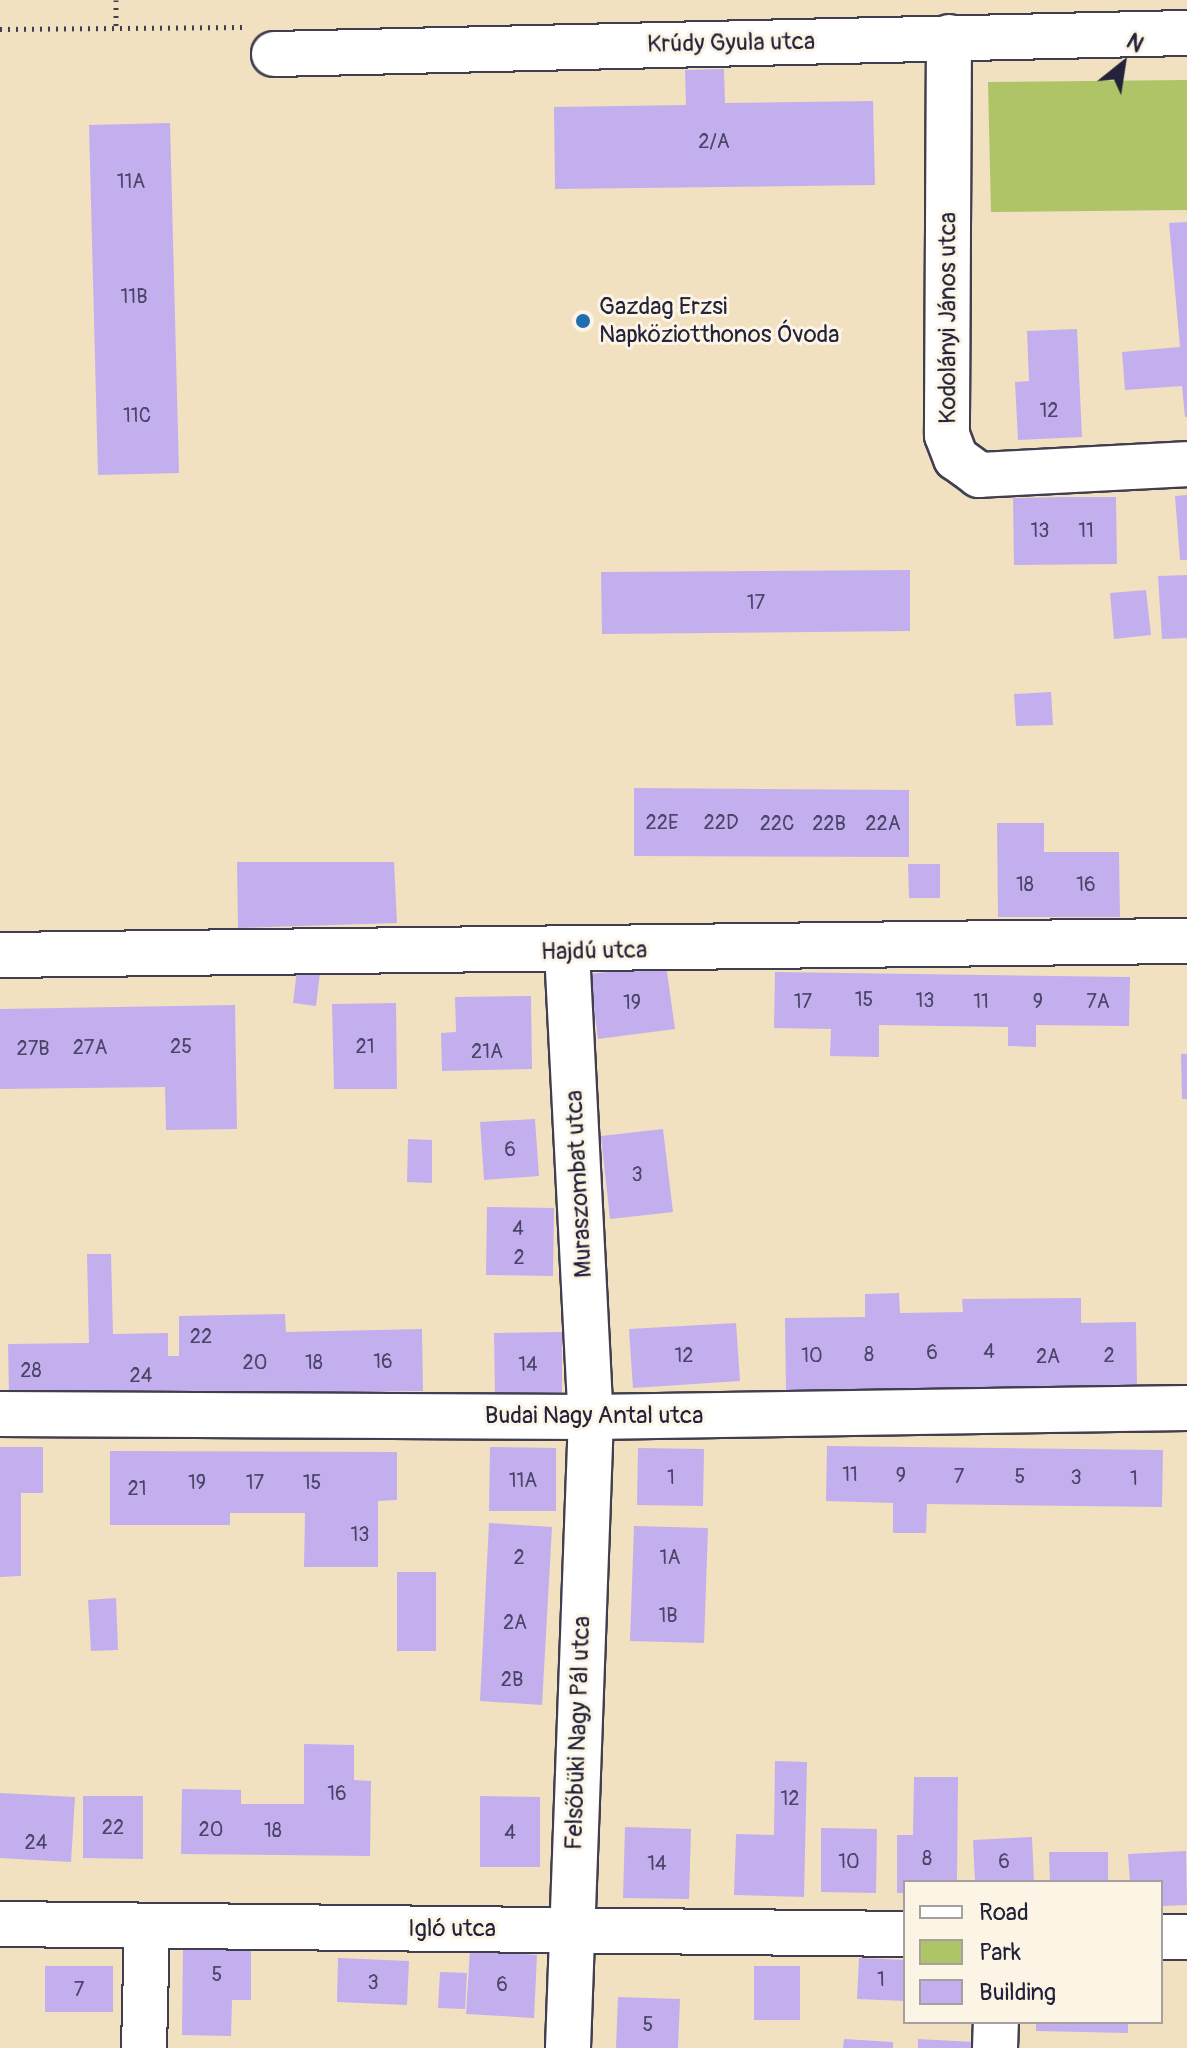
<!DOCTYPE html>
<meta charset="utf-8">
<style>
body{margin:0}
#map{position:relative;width:1187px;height:2048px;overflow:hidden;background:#f1e1c1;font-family:Pangolin,sans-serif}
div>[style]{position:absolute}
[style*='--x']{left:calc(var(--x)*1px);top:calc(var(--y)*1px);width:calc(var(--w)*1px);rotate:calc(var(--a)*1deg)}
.green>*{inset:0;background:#afc367}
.building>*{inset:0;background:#c3afee}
.path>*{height:5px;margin-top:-2.5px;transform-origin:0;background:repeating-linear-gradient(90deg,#413f4f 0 2px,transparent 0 8px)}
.roads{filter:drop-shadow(2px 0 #413f4f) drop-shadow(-2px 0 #413f4f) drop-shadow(0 2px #413f4f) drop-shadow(0 -2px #413f4f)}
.street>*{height:44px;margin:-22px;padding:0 22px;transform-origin:22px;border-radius:22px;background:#fff}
.dots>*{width:22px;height:22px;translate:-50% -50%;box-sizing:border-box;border:4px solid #fcf5e5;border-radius:50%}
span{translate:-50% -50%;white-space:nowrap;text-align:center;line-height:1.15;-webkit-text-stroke:6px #fcf5e5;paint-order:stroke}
.number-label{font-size:20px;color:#4a4568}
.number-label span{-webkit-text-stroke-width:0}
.street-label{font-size:24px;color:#22223b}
.poi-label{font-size:24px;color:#22223b}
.left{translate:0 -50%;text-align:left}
.legend{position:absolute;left:903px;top:1880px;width:260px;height:144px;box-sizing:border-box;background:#fcf5e5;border:2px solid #a5a1a1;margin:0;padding:10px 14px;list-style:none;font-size:24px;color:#22223b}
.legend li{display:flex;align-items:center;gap:16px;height:40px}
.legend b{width:40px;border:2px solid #a5a1a1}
.north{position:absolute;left:1083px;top:24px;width:80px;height:80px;-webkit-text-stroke:6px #fcf5e5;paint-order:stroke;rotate:30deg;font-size:22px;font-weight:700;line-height:32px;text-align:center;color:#22223b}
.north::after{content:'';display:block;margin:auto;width:28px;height:36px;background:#22223b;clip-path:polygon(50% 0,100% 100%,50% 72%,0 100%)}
</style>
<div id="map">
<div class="green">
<div style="clip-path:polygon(1187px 80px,1187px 210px,991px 212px,988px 82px)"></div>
</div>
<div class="building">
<div style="clip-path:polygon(724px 69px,725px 103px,873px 101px,875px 185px,555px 189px,554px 107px,686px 105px,685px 70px)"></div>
<div style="clip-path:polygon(170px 123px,179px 473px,98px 475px,89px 125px)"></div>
<div style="clip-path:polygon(1187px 222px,1187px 417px,1185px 417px,1182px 386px,1125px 390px,1122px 352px,1180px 347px,1169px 223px)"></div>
<div style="clip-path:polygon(1077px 329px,1082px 437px,1018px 440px,1015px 382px,1029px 381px,1027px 331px)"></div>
<div style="clip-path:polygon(1187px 495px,1187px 560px,1180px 560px,1175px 496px)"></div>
<div style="clip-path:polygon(1065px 497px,1116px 497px,1117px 564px,1014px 565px,1013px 498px)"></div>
<div style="clip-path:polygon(910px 570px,910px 631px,602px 634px,601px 572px)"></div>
<div style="clip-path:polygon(1187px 575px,1187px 638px,1162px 639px,1158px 576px)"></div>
<div style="clip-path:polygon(1146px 590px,1151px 635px,1114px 639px,1110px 593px)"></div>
<div style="clip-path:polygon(1051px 692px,1053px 725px,1016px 726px,1014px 694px)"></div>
<div style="clip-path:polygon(634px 788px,909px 790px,909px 857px,634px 856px)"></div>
<div style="clip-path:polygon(997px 823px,1044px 823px,1044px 852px,1119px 852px,1120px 917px,998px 917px)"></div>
<div style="clip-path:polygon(237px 862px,394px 862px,397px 923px,238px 928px)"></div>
<div style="clip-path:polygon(908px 864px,940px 864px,940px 898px,909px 898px)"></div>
<div style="clip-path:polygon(666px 965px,675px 1029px,598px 1039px,590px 974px)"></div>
<div style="clip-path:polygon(297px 970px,320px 973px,316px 1006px,293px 1003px)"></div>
<div style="clip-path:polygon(775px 972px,1130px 977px,1129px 1026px,1036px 1025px,1036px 1047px,1008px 1046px,1008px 1027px,879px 1025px,879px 1057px,830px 1056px,831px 1029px,774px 1028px)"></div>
<div style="clip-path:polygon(531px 996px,532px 1069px,442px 1071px,441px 1033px,456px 1032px,455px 997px)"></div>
<div style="clip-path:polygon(396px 1003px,397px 1089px,334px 1089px,332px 1004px)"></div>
<div style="clip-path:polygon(235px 1005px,237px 1129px,166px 1130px,165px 1087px,0 1089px,0 1009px)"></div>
<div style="clip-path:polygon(1181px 1054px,1187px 1054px,1187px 1099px,1182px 1099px)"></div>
<div style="clip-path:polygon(535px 1119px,539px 1176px,484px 1180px,480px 1122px)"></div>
<div style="clip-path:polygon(663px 1129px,673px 1212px,610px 1219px,601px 1136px)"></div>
<div style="clip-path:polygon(408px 1139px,432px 1140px,432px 1183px,407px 1182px)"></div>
<div style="clip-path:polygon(487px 1207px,554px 1208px,553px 1276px,486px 1275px)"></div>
<div style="clip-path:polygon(87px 1254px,111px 1254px,113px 1334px,168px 1333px,168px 1356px,179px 1356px,179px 1316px,285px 1314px,286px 1332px,422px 1329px,423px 1391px,9px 1397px,8px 1344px,89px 1343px)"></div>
<div style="clip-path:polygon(899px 1293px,900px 1313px,963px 1312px,962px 1299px,1081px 1298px,1081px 1323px,1136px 1322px,1137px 1388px,786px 1392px,785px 1318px,865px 1317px,865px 1294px)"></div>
<div style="clip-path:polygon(736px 1323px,740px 1381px,633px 1388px,629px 1329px)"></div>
<div style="clip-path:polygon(562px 1332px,562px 1396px,495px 1397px,494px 1333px)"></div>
<div style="clip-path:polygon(827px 1446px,1163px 1450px,1162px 1507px,927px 1504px,926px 1533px,893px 1533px,893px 1503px,826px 1501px)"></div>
<div style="clip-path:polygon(0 1447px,43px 1447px,43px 1493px,21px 1493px,21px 1576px,0 1577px)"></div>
<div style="clip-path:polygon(490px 1447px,556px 1448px,556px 1511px,489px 1511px)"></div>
<div style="clip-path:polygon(638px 1448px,704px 1449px,703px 1506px,637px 1505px)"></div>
<div style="clip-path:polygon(110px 1451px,397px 1452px,397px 1500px,378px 1501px,378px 1567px,304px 1567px,305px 1513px,230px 1513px,230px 1525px,110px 1525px)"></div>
<div style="clip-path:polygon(489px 1523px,552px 1527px,542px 1705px,480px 1701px)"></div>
<div style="clip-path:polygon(634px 1526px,708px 1528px,704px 1643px,630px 1641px)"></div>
<div style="clip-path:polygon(397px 1572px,436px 1572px,436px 1651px,397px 1651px)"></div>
<div style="clip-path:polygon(116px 1598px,118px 1650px,91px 1651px,88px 1600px)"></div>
<div style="clip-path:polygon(304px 1744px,354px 1745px,354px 1780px,371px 1781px,370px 1856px,181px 1854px,182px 1789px,241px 1790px,241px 1804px,304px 1804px)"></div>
<div style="clip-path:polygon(775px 1761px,807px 1762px,804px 1897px,734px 1895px,736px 1834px,774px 1835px)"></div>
<div style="clip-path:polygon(914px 1777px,958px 1777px,957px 1882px,905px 1882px,905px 1893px,897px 1893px,897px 1835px,913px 1835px)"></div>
<div style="clip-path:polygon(0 1793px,75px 1797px,71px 1862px,0 1858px)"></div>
<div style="clip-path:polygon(83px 1796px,143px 1796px,143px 1859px,83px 1858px)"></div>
<div style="clip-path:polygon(480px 1796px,540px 1797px,540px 1867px,480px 1867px)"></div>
<div style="clip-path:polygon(625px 1827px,691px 1829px,689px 1899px,623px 1898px)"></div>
<div style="clip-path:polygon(821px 1828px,877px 1829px,876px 1893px,821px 1892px)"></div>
<div style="clip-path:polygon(1032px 1837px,1034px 1882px,975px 1882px,973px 1840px)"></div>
<div style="clip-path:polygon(1186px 1851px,1187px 1905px,1161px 1906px,1161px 1882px,1130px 1882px,1128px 1854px)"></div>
<div style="clip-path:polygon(1049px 1852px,1108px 1852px,1108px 1882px,1050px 1882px)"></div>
<div style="clip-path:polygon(183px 1948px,251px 1949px,251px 2000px,232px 2000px,231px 2036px,182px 2035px)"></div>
<div style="clip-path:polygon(470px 1950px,537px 1955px,534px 2018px,466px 2014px)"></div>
<div style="clip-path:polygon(338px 1958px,409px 1961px,407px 2005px,337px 2002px)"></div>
<div style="clip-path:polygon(859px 1958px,905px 1960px,905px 2001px,857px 1999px)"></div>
<div style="clip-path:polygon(45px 1966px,113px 1966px,113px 2012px,45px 2012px)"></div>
<div style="clip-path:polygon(754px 1966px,800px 1966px,800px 2020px,754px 2020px)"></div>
<div style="clip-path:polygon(440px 1972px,467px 1973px,465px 2009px,438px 2008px)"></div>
<div style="clip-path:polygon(618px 1997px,680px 1999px,678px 2048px,616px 2048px)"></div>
<div style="clip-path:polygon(1036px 2022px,1128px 2022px,1128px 2033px,1036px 2031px)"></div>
<div style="clip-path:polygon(844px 2039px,893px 2042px,893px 2048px,843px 2048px)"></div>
<div style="clip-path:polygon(918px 2039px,974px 2042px,974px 2048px,918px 2048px)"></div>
</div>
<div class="path">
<div style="--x:116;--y:0;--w:30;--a:90"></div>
<div style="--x:0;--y:29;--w:243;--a:-0.5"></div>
</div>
<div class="roads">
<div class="street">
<div style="--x:949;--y:37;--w:398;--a:90.3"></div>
<div style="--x:947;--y:435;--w:25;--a:69"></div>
<div style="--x:956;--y:458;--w:29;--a:36"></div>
<div style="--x:979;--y:475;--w:208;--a:-3"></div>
<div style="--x:274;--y:54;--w:913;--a:-1.32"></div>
<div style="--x:567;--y:951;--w:467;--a:87.1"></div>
<div style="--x:591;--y:1417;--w:631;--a:92.09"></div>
<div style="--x:0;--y:955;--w:1187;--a:-0.68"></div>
<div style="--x:0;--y:1414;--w:591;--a:0.29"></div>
<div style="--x:591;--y:1417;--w:596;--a:-0.87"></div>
<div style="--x:0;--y:1924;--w:905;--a:0.63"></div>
<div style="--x:1161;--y:1937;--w:26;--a:0"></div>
<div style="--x:144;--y:2048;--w:120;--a:-88.6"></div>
<div style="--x:995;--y:2048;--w:26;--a:-88"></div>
</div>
</div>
<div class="dots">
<div style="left:583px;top:321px;background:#1f6fb2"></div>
</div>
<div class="number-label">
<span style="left:714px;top:141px">2/A</span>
<span style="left:131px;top:181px">11A</span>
<span style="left:134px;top:296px">11B</span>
<span style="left:1049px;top:410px">12</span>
<span style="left:137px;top:415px">11C</span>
<span style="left:1040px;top:530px">13</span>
<span style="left:1086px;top:530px">11</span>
<span style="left:756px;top:602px">17</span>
<span style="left:662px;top:822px">22E</span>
<span style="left:721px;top:822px">22D</span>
<span style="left:777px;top:823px">22C</span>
<span style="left:829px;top:823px">22B</span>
<span style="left:883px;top:823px">22A</span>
<span style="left:1025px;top:884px">18</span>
<span style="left:1086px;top:884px">16</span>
<span style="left:864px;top:999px">15</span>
<span style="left:925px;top:1000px">13</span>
<span style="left:803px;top:1001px">17</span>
<span style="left:981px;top:1001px">11</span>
<span style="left:1038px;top:1001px">9</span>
<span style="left:1098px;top:1001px">7A</span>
<span style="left:632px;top:1002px">19</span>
<span style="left:181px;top:1046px">25</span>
<span style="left:365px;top:1046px">21</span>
<span style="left:90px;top:1047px">27A</span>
<span style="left:33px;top:1048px">27B</span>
<span style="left:487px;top:1051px">21A</span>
<span style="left:510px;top:1149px">6</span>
<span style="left:637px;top:1174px">3</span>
<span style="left:518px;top:1228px">4</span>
<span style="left:519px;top:1257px">2</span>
<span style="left:201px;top:1336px">22</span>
<span style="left:989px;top:1351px">4</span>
<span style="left:932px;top:1352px">6</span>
<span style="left:869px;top:1354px">8</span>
<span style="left:684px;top:1355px">12</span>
<span style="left:812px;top:1355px">10</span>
<span style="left:1109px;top:1355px">2</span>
<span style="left:1048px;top:1356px">2A</span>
<span style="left:383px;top:1361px">16</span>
<span style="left:255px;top:1362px">20</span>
<span style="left:314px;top:1362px">18</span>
<span style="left:528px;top:1364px">14</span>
<span style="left:31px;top:1370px">28</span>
<span style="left:141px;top:1375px">24</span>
<span style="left:850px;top:1474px">11</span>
<span style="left:901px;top:1475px">9</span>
<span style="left:959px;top:1476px">7</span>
<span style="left:1020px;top:1476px">5</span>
<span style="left:671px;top:1477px">1</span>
<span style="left:1076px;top:1477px">3</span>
<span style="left:1134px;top:1478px">1</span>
<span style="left:523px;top:1480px">11A</span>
<span style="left:197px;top:1482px">19</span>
<span style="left:255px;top:1482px">17</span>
<span style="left:312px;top:1482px">15</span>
<span style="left:137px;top:1488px">21</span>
<span style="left:360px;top:1534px">13</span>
<span style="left:519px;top:1557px">2</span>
<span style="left:670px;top:1557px">1A</span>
<span style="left:668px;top:1615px">1B</span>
<span style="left:515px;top:1622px">2A</span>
<span style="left:512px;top:1679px">2B</span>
<span style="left:337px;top:1793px">16</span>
<span style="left:790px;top:1798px">12</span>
<span style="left:113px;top:1827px">22</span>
<span style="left:211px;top:1829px">20</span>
<span style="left:273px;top:1830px">18</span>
<span style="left:510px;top:1832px">4</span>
<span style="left:36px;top:1842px">24</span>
<span style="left:927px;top:1858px">8</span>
<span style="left:849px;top:1861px">10</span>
<span style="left:1004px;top:1861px">6</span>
<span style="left:657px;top:1863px">14</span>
<span style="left:217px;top:1974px">5</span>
<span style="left:881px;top:1979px">1</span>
<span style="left:373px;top:1982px">3</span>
<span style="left:502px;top:1984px">6</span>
<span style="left:79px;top:1989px">7</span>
<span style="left:648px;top:2024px">5</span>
</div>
<div class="street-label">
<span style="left:731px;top:43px;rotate:-1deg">Krúdy Gyula utca</span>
<span style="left:948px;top:318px;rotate:-90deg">Kodolányi János utca</span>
<span style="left:594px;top:951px;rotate:-1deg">Hajdú utca</span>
<span style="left:579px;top:1184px;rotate:-93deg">Muraszombat utca</span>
<span style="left:594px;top:1416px">Budai Nagy Antal utca</span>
<span style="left:578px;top:1733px;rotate:-88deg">Felsőbüki Nagy Pál utca</span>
<span style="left:452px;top:1929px">Igló utca</span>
</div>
<div class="poi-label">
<span class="left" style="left:599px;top:321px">Gazdag Erzsi<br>Napköziotthonos Óvoda</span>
</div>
<ul class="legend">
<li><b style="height:10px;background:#fff"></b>Road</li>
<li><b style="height:22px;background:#afc367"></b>Park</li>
<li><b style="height:22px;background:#c3afee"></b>Building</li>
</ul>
<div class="north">N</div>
</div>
